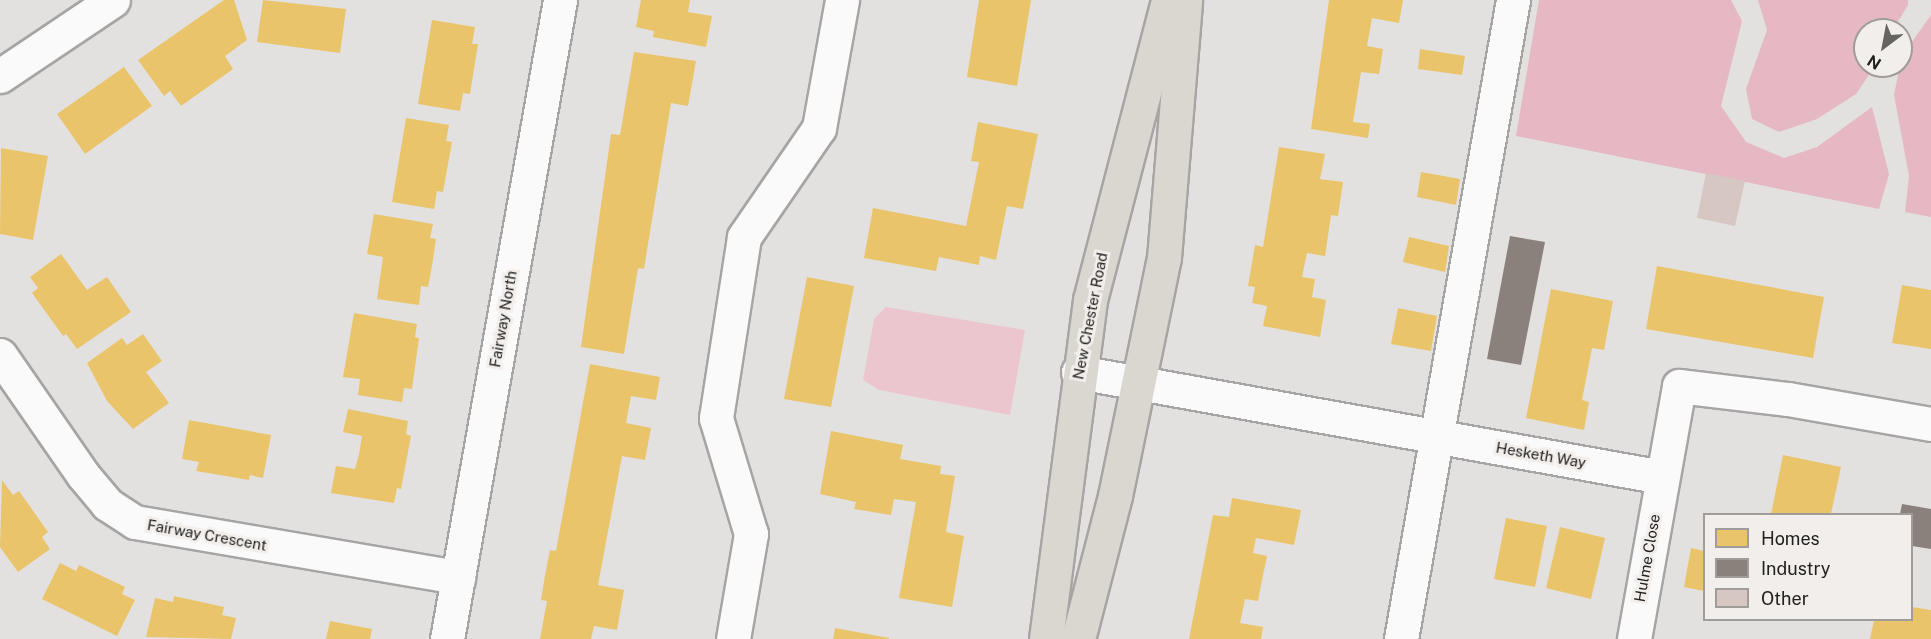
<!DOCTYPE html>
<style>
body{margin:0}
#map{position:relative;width:1931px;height:639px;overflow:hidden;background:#e3e1df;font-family:"Public Sans",sans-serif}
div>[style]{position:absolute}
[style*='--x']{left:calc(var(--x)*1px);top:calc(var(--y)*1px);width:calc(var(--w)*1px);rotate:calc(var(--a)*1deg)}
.green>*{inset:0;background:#ecc6cf}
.forest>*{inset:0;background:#e5b8c3}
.homes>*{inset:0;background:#e9c46a}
.industry>*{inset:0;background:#8a817c}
.building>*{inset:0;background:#d7c7c3}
.roads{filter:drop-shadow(2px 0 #a6a4a4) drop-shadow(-2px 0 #a6a4a4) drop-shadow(0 2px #a6a4a4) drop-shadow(0 -2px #a6a4a4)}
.minor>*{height:33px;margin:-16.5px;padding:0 16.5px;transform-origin:16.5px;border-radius:16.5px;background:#fbfafa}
.trunk>*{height:33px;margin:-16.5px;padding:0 16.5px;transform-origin:16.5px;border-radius:16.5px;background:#dad6d0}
span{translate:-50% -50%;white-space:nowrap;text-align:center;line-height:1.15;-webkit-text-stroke:6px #f2eeeb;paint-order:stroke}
.street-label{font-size:15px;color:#222120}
.legend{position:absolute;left:1703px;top:513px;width:210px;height:108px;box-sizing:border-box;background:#f2eeeb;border:2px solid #9f9c9a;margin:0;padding:8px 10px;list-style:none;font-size:18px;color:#222120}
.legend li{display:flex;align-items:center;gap:12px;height:30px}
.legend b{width:30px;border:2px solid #9f9c9a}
.north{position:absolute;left:1853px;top:18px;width:60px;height:60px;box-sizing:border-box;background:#f2eeeb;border:2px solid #9f9c9a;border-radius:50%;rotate:212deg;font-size:16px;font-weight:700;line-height:24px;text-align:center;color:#222120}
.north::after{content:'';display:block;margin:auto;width:21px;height:27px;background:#666463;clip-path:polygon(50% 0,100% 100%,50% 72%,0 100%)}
</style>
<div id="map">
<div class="green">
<div style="clip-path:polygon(886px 307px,1025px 330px,1010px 415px,879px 390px,863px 380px,874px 319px)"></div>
</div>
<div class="forest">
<div style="clip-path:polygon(1539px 0,1731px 0,1742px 21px,1721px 106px,1746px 142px,1784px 158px,1817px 147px,1872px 107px,1889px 174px,1879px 209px,1516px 136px)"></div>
<div style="clip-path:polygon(1758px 0,1908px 0,1908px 5px,1893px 30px,1865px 30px,1865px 66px,1875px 66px,1856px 94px,1817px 119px,1779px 132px,1752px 119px,1746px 89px,1767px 30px)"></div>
<div style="clip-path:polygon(1931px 15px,1931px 217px,1905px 212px,1909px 176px,1894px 95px,1902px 56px)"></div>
</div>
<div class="homes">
<div style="clip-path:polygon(224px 0,234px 0,247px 40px,225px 56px,233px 69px,181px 106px,170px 91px,164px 96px,138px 60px)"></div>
<div style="clip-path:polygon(263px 0,346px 9px,340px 53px,257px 42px)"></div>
<div style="clip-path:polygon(641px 0,690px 0,688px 12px,712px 16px,706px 47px,653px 37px,654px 31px,636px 27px)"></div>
<div style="clip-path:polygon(979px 0,1031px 0,1017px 86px,967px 77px)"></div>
<div style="clip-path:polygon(1329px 0,1403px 0,1399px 23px,1372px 18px,1367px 46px,1383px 49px,1379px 74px,1361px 72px,1353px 122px,1370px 124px,1368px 138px,1311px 129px)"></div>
<div style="clip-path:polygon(432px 20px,475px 27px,472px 44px,478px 44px,470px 94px,463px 93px,460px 111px,418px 104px)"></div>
<div style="clip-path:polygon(1420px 49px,1465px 56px,1462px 75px,1418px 69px)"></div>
<div style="clip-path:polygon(634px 52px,696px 61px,688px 106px,671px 103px,644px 269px,638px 268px,624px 354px,581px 347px,611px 134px,620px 135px)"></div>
<div style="clip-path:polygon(124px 67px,152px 106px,85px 154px,57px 114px)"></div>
<div style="clip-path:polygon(406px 118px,449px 125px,446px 141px,452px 142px,443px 192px,437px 191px,434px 209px,392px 202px)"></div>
<div style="clip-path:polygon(978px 122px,1038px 134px,1023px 209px,1007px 206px,996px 260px,980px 256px,979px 265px,939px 257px,936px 271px,864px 258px,873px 208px,966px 226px,979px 162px,971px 161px)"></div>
<div style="clip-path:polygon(1279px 147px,1325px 154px,1320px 179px,1343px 182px,1338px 216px,1331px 215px,1325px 256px,1307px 253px,1302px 277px,1315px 279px,1312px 297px,1326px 300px,1320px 337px,1263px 326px,1267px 306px,1252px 303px,1255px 287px,1248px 286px,1255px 245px,1263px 247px)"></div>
<div style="clip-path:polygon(1px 148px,48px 156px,33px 240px,0 234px)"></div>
<div style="clip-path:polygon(1421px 172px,1460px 179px,1456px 205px,1417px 197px)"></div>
<div style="clip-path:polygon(374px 214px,433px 224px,430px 238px,436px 239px,432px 266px,428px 287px,421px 286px,419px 305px,377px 299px,383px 257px,367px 254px)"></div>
<div style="clip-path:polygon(1409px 237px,1449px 246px,1445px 272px,1403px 262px)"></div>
<div style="clip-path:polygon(61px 254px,87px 290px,107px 277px,131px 312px,77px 349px,66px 334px,63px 336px,32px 293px,38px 288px,30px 277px)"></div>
<div style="clip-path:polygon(1657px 266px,1824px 297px,1813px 358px,1646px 329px)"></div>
<div style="clip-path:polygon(807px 277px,854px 286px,831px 407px,784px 399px)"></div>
<div style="clip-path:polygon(1902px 285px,1931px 290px,1931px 349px,1892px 343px)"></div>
<div style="clip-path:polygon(1551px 289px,1613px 301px,1604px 350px,1592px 348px,1582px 400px,1589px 402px,1584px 430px,1526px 418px)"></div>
<div style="clip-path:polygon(1398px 308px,1437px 316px,1431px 351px,1391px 344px)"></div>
<div style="clip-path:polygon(354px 313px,417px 324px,415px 337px,419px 338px,412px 389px,404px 388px,402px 402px,358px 395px,360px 379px,343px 377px)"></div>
<div style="clip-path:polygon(143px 334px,162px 361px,146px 372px,169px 403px,133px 429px,107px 401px,87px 363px,122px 338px,127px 345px)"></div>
<div style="clip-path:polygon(590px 364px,660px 377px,656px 400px,631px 396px,626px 423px,651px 428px,645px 460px,622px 456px,598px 585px,624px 590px,617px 630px,594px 626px,591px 639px,540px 639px,547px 601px,541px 600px,545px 575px,550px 550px,556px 551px)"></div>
<div style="clip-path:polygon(348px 409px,408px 421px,406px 434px,411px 436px,401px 489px,397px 488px,394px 503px,331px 493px,336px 466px,355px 469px,359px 454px,362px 436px,343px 432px)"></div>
<div style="clip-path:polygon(189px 420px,271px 435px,263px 478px,250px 475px,249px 480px,196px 471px,199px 462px,182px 459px)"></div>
<div style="clip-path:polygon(831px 431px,903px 445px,900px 459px,941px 466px,940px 474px,955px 476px,946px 532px,964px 536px,952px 607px,899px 598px,916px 502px,894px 499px,891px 515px,854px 509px,856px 502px,820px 494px)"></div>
<div style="clip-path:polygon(1783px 455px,1841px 467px,1831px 514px,1771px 514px)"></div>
<div style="clip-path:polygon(2px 480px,13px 495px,19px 491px,48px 532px,42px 537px,50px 549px,18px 572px,0 547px)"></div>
<div style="clip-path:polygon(1232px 498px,1301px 510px,1294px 545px,1256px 538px,1253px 553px,1267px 556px,1261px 585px,1258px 601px,1245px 599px,1240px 623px,1263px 627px,1261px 639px,1189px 639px,1213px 515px,1229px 517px)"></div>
<div style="clip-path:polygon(1506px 518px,1547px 526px,1535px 587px,1494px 579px)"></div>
<div style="clip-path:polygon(1560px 527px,1605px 538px,1591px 599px,1546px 588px)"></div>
<div style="clip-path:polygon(1691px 548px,1704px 551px,1704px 591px,1684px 587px)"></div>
<div style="clip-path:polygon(60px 563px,76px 571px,79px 565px,125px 587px,122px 594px,135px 600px,117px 636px,42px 599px)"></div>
<div style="clip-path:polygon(174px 596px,224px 607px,222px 615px,236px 618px,231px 639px,146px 637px,155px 598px,173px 602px)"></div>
<div style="clip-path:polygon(1912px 607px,1931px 610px,1931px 639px,1870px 639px,1874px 620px,1912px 620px)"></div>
<div style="clip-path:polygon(330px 621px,372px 629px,370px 639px,326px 639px)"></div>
<div style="clip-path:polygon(835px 628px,889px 638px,889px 639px,833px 639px)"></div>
</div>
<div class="industry">
<div style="clip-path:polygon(1510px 236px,1545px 242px,1521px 365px,1487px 359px)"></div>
<div style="clip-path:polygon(1902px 504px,1931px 509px,1931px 549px,1912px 546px,1912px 514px,1900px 514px)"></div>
</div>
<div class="building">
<div style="clip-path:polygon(1706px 173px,1745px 181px,1735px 226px,1697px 218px)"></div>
</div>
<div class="roads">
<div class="minor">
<div style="--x:0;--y:76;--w:136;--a:-33.9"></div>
<div style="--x:0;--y:355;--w:146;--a:55.3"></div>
<div style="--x:83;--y:475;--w:38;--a:50"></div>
<div style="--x:107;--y:504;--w:33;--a:33"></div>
<div style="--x:135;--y:522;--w:328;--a:9.7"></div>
<div style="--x:1078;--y:372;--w:593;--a:10.19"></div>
<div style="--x:447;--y:639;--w:649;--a:-79.97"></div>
<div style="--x:733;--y:639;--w:107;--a:-80.3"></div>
<div style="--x:751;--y:534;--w:121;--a:-106.8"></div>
<div style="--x:716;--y:418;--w:183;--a:-81.2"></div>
<div style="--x:744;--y:237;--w:132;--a:-55.5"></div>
<div style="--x:819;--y:128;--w:130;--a:-79.8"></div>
<div style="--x:1401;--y:639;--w:649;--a:-80.06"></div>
<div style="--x:1634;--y:639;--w:257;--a:-79.9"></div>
<div style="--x:1679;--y:386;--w:110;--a:6.8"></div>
<div style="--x:1788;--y:399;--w:145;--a:9.9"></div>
</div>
<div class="trunk">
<div style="--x:1046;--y:639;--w:342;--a:-82.6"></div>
<div style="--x:1090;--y:300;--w:310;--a:-75.4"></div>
<div style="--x:1078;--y:639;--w:148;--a:-75.5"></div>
<div style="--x:1115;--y:496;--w:243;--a:-78.4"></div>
<div style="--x:1164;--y:258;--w:259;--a:-85.3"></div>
</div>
</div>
<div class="street-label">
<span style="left:1090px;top:316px;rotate:-79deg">New Chester Road</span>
<span style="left:503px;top:319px;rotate:-80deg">Fairway North</span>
<span style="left:1541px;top:455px;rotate:10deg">Hesketh Way</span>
<span style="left:207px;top:535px;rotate:10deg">Fairway Crescent</span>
<span style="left:1647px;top:558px;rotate:-80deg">Hulme Close</span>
</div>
<ul class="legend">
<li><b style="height:16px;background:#e9c46a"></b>Homes</li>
<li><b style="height:16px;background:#8a817c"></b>Industry</li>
<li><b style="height:16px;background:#d7c7c3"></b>Other</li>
</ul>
<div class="north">N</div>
</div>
